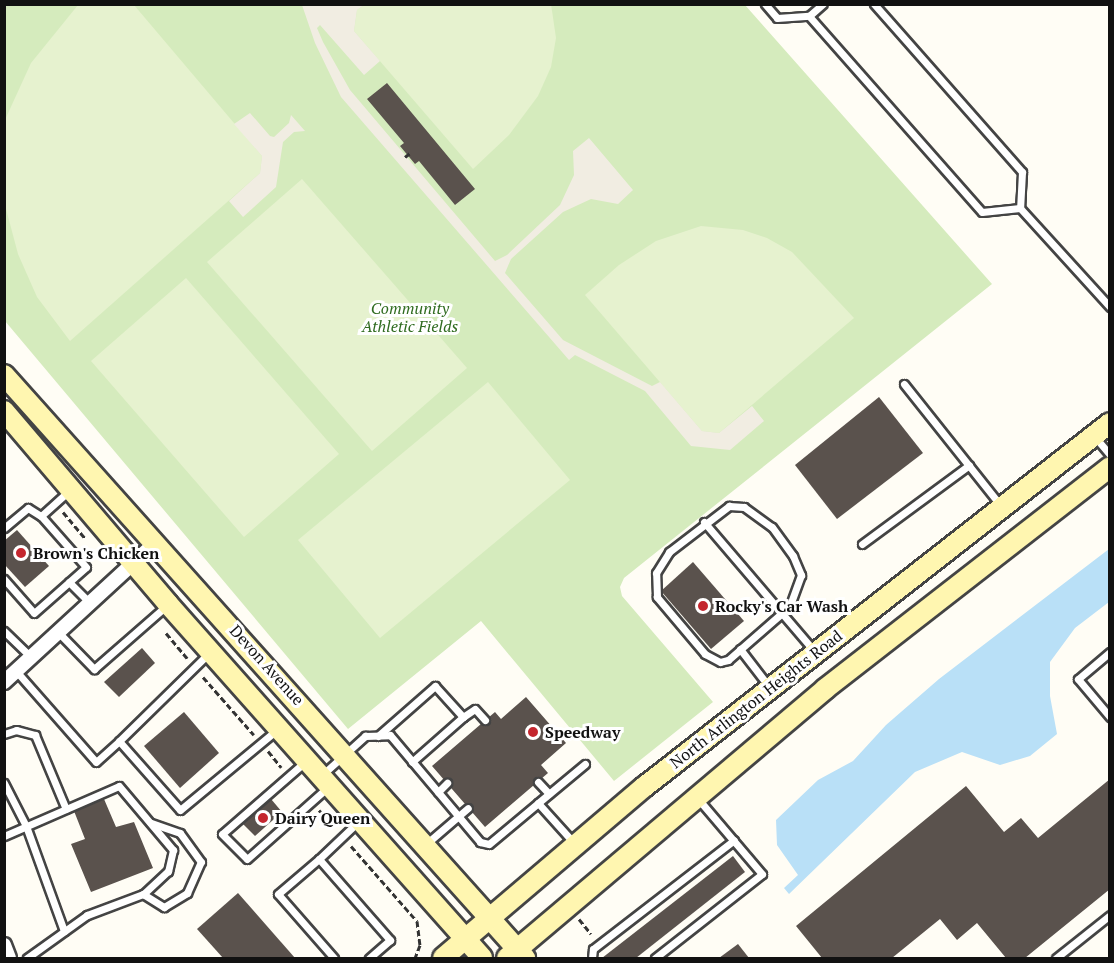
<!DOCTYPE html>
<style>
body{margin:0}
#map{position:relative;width:1114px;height:963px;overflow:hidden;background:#fffdf5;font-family:"PT Serif",serif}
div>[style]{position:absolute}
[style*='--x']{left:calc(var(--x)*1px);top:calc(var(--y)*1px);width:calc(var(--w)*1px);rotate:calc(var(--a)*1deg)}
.green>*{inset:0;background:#d5ebbd}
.pitch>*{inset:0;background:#e6f2cf}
.plaza>*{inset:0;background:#f1ede2}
.water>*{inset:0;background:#b9e0f7}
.building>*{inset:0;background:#5a524d}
.path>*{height:3px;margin-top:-1.5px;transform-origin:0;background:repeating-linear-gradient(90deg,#333 0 6px,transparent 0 9px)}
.roads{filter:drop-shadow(2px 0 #444) drop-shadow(-2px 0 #444) drop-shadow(0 2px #444) drop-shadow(0 -2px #444)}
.service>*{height:7px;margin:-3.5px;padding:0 3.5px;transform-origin:3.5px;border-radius:3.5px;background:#fff}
.minor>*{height:14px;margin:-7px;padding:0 7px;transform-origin:7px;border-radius:7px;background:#fff}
.secondary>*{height:20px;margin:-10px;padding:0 10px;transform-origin:10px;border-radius:10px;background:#fff6b0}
.dots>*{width:16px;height:16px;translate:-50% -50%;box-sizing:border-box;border:3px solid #fff;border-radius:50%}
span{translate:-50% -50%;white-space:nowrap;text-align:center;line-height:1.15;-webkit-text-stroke:6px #fff;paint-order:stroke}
.park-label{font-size:16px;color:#2f6b1f;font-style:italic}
.poi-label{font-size:16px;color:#111;font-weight:700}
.left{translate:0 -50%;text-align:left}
.street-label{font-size:16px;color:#111}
.frame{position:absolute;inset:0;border:6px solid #111;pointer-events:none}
</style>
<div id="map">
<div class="green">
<div style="clip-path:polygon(4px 5px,745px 5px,992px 284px,624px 578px,620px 587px,622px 596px,713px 702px,614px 781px,481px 621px,348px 729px,5px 321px)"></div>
</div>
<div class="pitch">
<div style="clip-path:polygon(551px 4px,556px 38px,551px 67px,538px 96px,509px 135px,473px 169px,354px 31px,357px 10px,364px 5px)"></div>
<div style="clip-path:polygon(78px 5px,134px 5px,262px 156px,260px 173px,70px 341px,37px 297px,18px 254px,5px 205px,4px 122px,31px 63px)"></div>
<div style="clip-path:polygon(302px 179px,467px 368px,372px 451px,207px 262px)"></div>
<div style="clip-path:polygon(701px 226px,743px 230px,767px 238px,792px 252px,854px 318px,719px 433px,702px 431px,585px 295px,619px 265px,656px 241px)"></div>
<div style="clip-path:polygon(186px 278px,339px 454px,244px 537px,91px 361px)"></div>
<div style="clip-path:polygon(488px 382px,570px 480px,380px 638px,298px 540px)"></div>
</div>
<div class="plaza">
<div style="clip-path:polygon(302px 5px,364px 5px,357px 10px,354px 31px,380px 61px,364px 75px,320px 25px,317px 28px,323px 42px,350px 90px,495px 261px,507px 255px,560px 205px,574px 175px,573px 151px,589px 138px,633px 190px,618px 204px,591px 199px,563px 212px,511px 259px,505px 273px,563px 340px,652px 386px,660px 382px,702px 431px,719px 433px,752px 406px,764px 421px,730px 450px,691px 446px,645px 391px,575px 355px,569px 360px,341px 97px,315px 43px)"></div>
<div style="clip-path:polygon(250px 113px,270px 136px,274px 137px,289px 123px,291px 115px,305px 131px,294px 132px,283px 142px,276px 187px,243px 217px,229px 201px,260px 173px,262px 156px,234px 124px)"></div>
</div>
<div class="water">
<div style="clip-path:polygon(1109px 549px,1109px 602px,1075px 628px,1050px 662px,1050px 696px,1057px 734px,1030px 756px,1000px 765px,962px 752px,915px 772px,789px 894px,784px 888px,798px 875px,777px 845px,776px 820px,818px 780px,853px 761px,886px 725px,939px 679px)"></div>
</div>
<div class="building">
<div style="clip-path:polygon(387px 83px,475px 189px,455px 205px,419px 161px,415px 164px,400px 146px,404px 143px,367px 99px)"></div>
<div style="clip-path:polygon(879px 397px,923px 453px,837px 519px,795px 465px)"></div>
<div style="clip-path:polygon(17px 530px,49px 566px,25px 587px,4px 564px,4px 541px)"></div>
<div style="clip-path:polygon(693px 562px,744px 621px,711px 649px,661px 591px)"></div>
<div style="clip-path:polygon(142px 648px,155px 663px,119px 697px,104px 682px)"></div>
<div style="clip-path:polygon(526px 697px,566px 743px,541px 765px,548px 773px,485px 827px,432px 766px,495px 712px,501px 719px)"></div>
<div style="clip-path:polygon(184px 712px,219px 753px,180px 788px,144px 746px)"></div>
<div style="clip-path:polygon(1110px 779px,1110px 889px,1025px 958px,1006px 958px,977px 923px,957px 940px,940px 919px,892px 958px,822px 958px,796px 926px,966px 786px,1004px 832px,1021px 818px,1038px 838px)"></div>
<div style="clip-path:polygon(104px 799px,116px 827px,134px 822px,153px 868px,91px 892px,71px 844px,85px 839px,74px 811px)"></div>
<div style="clip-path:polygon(271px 799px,282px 812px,255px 836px,243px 824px)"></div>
<div style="clip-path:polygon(733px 856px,745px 872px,636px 958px,602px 958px)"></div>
<div style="clip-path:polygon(238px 893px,295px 958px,223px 958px,197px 929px)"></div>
<div style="clip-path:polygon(738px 944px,749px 958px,719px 958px)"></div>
</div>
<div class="path">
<div style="--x:405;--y:157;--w:6;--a:-39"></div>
<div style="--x:63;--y:512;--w:35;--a:50"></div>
<div style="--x:166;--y:633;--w:33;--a:50"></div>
<div style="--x:203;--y:677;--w:77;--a:48.7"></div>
<div style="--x:268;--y:751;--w:21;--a:51"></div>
<div style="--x:319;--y:810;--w:23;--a:47"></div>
<div style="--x:351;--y:846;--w:100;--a:48.7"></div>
<div style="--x:417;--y:921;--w:24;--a:83"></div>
<div style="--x:420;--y:945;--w:14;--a:111"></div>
<div style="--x:579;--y:919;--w:19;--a:51"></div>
</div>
<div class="roads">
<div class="service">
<div style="--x:765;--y:4;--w:18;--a:49"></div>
<div style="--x:777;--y:18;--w:32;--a:-4"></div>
<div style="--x:809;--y:16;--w:18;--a:-41"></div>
<div style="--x:874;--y:4;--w:224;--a:48.6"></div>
<div style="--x:1022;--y:172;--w:36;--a:93"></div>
<div style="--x:1020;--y:208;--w:134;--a:47.7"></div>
<div style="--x:809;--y:16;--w:261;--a:48.6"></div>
<div style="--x:982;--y:212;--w:38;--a:-6"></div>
<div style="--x:904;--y:384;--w:157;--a:51.5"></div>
<div style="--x:1095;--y:437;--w:23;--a:50"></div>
<div style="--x:729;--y:506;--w:15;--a:4"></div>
<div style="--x:744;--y:507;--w:34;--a:36"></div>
<div style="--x:772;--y:527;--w:36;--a:54"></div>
<div style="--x:793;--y:556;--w:21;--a:67"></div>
<div style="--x:801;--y:575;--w:33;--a:110"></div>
<div style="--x:790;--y:606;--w:82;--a:138.9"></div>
<div style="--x:728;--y:660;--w:8;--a:166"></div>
<div style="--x:720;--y:662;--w:17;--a:-152"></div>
<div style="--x:705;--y:654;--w:75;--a:-130.1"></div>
<div style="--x:657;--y:597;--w:24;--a:-92"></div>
<div style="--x:656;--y:573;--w:25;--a:-58"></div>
<div style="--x:669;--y:552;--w:76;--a:-37.5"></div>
<div style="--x:704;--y:522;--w:170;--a:49.5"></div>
<div style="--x:4;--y:528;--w:31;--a:-40"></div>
<div style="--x:28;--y:508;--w:15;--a:32"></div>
<div style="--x:862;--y:544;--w:133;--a:-36.4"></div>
<div style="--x:4;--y:579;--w:45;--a:48.6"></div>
<div style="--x:34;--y:613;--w:69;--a:-41.5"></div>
<div style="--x:86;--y:567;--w:68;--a:-131.4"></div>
<div style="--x:41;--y:516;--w:39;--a:-42"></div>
<div style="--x:69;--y:582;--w:30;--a:45"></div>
<div style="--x:4;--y:631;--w:37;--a:44"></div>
<div style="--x:58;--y:632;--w:52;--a:45.8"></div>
<div style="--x:94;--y:669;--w:96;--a:-41.2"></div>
<div style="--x:740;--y:649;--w:49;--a:52.4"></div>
<div style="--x:1110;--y:652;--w:42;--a:139.8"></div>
<div style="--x:1078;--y:679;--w:50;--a:49.9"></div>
<div style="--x:209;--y:653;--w:126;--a:135.6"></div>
<div style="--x:119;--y:741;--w:92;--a:48.5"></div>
<div style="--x:180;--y:810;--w:127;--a:-39.6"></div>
<div style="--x:16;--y:671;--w:121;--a:48.7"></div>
<div style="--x:96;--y:762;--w:31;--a:-42"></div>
<div style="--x:463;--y:717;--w:14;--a:-34"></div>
<div style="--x:475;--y:709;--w:15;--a:48"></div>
<div style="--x:4;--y:734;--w:13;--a:-18"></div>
<div style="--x:16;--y:730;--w:20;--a:15"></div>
<div style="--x:35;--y:735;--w:80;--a:67.3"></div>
<div style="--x:378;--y:736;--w:76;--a:-41.3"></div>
<div style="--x:435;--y:686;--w:42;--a:47.9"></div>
<div style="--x:463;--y:717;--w:68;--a:138.6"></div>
<div style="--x:306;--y:761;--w:111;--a:139"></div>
<div style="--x:222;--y:834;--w:35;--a:45"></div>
<div style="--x:247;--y:859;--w:107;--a:-41.6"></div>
<div style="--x:323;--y:774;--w:57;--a:-42.1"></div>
<div style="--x:365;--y:736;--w:25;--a:-2"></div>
<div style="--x:390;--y:735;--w:140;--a:49.9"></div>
<div style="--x:480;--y:842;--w:9;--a:13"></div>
<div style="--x:489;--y:844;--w:64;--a:-39.9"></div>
<div style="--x:538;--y:803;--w:54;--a:48"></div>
<div style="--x:538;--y:782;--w:16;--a:47"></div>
<div style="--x:4;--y:783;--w:48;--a:62.9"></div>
<div style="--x:26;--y:826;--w:112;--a:70.1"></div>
<div style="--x:438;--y:792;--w:13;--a:-45"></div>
<div style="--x:538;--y:803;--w:61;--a:-39.7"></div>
<div style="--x:4;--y:836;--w:125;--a:-23.5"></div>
<div style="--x:119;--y:786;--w:84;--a:49.8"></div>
<div style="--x:173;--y:850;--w:22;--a:103"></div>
<div style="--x:168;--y:871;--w:34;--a:137"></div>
<div style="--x:143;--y:894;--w:60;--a:159.4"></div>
<div style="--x:87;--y:915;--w:74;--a:144.4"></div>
<div style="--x:426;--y:844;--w:55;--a:-40.6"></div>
<div style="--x:319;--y:859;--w:54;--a:-43.5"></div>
<div style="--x:143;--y:894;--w:25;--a:32"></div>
<div style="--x:164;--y:907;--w:27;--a:-31"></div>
<div style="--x:187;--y:893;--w:34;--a:-66"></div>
<div style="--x:201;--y:862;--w:36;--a:-126"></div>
<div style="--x:180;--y:833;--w:31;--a:-161"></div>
<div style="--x:334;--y:958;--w:85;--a:-131.2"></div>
<div style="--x:278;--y:894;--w:54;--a:-40.5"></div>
<div style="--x:319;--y:859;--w:108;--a:48.8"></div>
<div style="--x:390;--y:940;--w:28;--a:139"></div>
<div style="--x:592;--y:958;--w:9;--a:-84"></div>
<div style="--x:593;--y:949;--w:178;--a:-37.7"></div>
<div style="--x:655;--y:958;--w:136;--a:-38.1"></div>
<div style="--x:762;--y:874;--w:97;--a:-130.4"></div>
<div style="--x:1056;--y:958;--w:69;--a:-38.5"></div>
</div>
<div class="minor">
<div style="--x:4;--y:682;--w:207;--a:-42.6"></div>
<div style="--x:4;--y:945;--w:14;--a:69"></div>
</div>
<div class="secondary">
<div style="--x:4;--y:375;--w:782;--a:48.21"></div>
<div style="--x:4;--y:411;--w:253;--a:49.6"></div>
<div style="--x:168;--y:604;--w:473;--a:48.4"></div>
<div style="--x:443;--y:958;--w:264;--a:-40.4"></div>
<div style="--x:644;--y:787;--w:591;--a:-37.99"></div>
<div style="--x:507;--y:958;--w:417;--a:-40.2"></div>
<div style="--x:825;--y:689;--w:361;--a:-37.9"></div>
</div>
</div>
<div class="dots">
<div style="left:21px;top:553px;background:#c4262e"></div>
<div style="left:703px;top:606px;background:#c4262e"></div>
<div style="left:533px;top:732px;background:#c4262e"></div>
<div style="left:263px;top:818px;background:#c4262e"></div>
</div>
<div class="park-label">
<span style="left:410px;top:317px">Community<br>Athletic Fields</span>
</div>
<div class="poi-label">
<span class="left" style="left:33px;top:553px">Brown's Chicken</span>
<span class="left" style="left:715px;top:606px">Rocky's Car Wash</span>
<span class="left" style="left:545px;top:732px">Speedway</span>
<span class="left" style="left:275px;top:818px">Dairy Queen</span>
</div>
<div class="street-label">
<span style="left:267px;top:665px;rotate:48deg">Devon Avenue</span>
<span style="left:756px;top:699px;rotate:-38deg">North Arlington Heights Road</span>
</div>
<div class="frame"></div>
</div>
